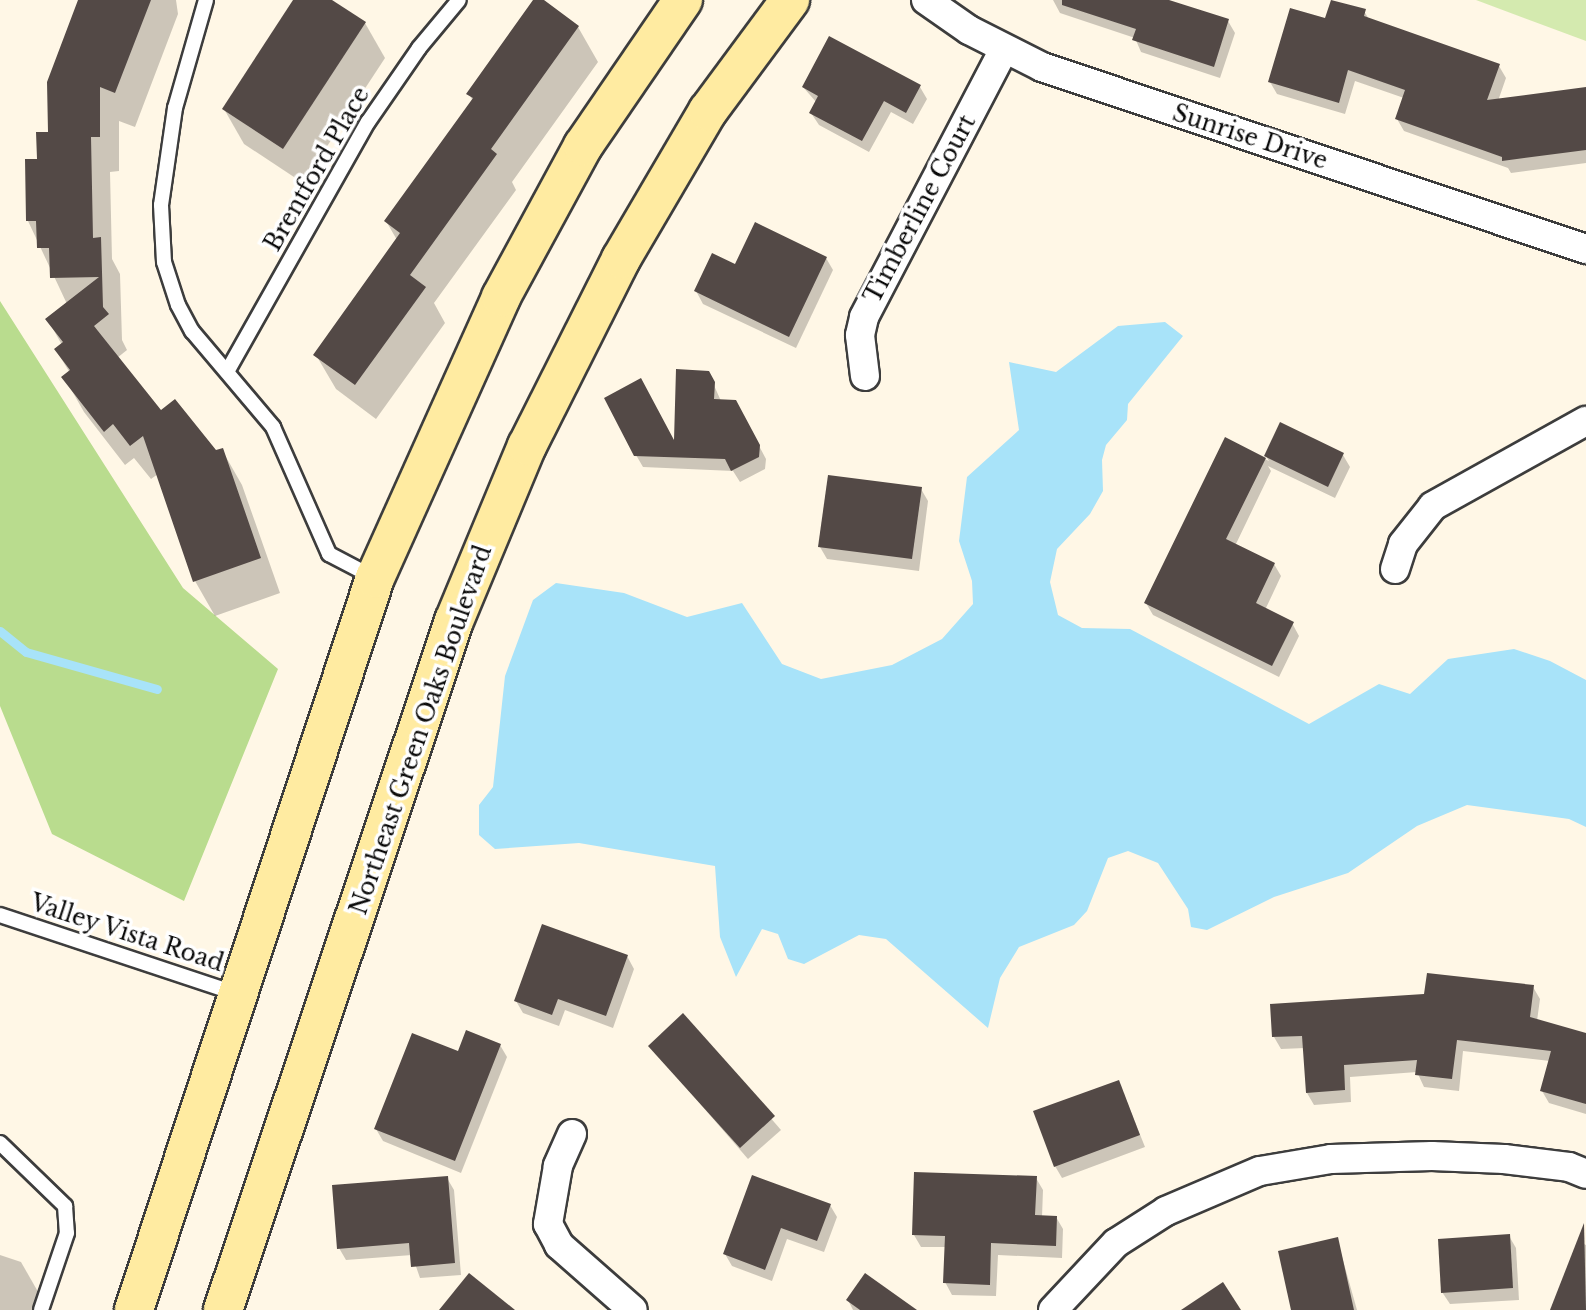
<!DOCTYPE html>
<style>
body{margin:0}
#map{position:relative;width:1586px;height:1310px;overflow:hidden;background:#fff7e6;font-family:"Libre Baskerville",serif}
div>[style]{position:absolute}
[style*='--x']{left:calc(var(--x)*1px);top:calc(var(--y)*1px);width:calc(var(--w)*1px);rotate:calc(var(--a)*1deg)}
.green>*{inset:0;background:#d4eaaf}
.forest>*{inset:0;background:#b9dc8e}
.water>*{inset:0;background:#a8e3f9}
.shadow>*{inset:0;background:#0003}
.stream>*{height:9px;margin:-4.5px;padding:0 4.5px;transform-origin:4.5px;border-radius:4.5px;background:#a8e3f9}
.building>*{inset:0;background:#534946}
.roads{filter:drop-shadow(2px 0 #3d3d3d) drop-shadow(-2px 0 #3d3d3d) drop-shadow(0 2px #3d3d3d) drop-shadow(0 -2px #3d3d3d)}
.lane>*{height:14px;margin:-7px;padding:0 7px;transform-origin:7px;border-radius:7px;background:#fff}
.street>*{height:28px;margin:-14px;padding:0 14px;transform-origin:14px;border-radius:14px;background:#fff}
.secondary>*{height:38px;margin:-19px;padding:0 19px;transform-origin:19px;border-radius:19px;background:#ffeba1}
span{translate:-50% -50%;white-space:nowrap;text-align:center;line-height:1.15;-webkit-text-stroke:7px #fff;paint-order:stroke}
.street-label{font-size:23px;color:#0a0a0a}
</style>
<div id="map">
<div class="green">
<div style="clip-path:polygon(1476px 0,1586px 0,1586px 41px)"></div>
</div>
<div class="forest">
<div style="clip-path:polygon(0 301px,183px 588px,278px 669px,184px 901px,52px 834px,0 706px)"></div>
</div>
<div class="water">
<div style="clip-path:polygon(1165px 322px,1183px 336px,1128px 404px,1127px 420px,1106px 445px,1102px 460px,1103px 491px,1090px 514px,1057px 549px,1050px 582px,1058px 615px,1082px 628px,1130px 629px,1309px 724px,1379px 684px,1410px 694px,1448px 659px,1514px 649px,1550px 661px,1586px 680px,1586px 827px,1569px 819px,1467px 805px,1417px 826px,1348px 873px,1274px 897px,1207px 930px,1191px 927px,1188px 909px,1158px 863px,1128px 851px,1108px 858px,1087px 911px,1074px 925px,1019px 947px,1000px 978px,988px 1028px,886px 939px,859px 935px,804px 964px,788px 959px,778px 934px,762px 929px,736px 977px,720px 937px,715px 866px,579px 843px,495px 849px,479px 835px,479px 805px,493px 787px,505px 676px,533px 600px,556px 583px,624px 593px,687px 617px,742px 603px,782px 664px,821px 679px,892px 665px,942px 639px,973px 604px,972px 581px,959px 541px,967px 477px,1019px 430px,1009px 362px,1056px 372px,1118px 326px)"></div>
</div>
<div class="shadow">
<div style="clip-path:polygon(80px 0,176px 0,178px 14px,135px 127px,119px 121px,119px 171px,110px 172px,112px 259px,120px 274px,122px 340px,127px 350px,117px 358px,161px 413px,215px 453px,222px 450px,242px 485px,280px 593px,215px 616px,195px 581px,158px 474px,151px 479px,134px 458px,125px 465px,84px 412px,64px 377px,70px 373px,56px 350px,62px 345px,48px 320px,67px 304px,28px 221px)"></div>
<div style="clip-path:polygon(295px 0,329px 0,365px 23px,385px 58px,303px 183px,244px 144px,224px 109px)"></div>
<div style="clip-path:polygon(535px 0,578px 27px,598px 62px,512px 182px,516px 190px,434px 303px,445px 323px,376px 419px,336px 389px,316px 355px,397px 240px,386px 221px,473px 101px,469px 94px)"></div>
<div style="clip-path:polygon(1053px 0,1163px 0,1228px 21px,1235px 33px,1220px 78px,1141px 52px,1135px 38px,1060px 13px)"></div>
<div style="clip-path:polygon(1364px 11px,1370px 21px,1499px 66px,1506px 78px,1498px 101px,1586px 89px,1586px 163px,1511px 173px,1508px 168px,1404px 131px,1397px 119px,1404px 98px,1355px 81px,1345px 114px,1277px 94px,1270px 82px,1327px 21px)"></div>
<div style="clip-path:polygon(803px 87px,920px 87px,927px 99px,913px 124px,891px 112px,869px 152px,819px 125px,811px 113px,817px 103px)"></div>
<div style="clip-path:polygon(826px 258px,833px 270px,796px 348px,703px 304px,696px 291px,736px 266px)"></div>
<div style="clip-path:polygon(708px 372px,721px 401px,742px 414px,766px 459px,765px 469px,740px 482px,733px 471px,643px 467px,636px 455px,675px 446px)"></div>
<div style="clip-path:polygon(1225px 440px,1269px 461px,1266px 456px,1343px 455px,1350px 467px,1335px 498px,1268px 466px,1271px 471px,1235px 546px,1274px 564px,1281px 576px,1265px 610px,1292px 623px,1299px 636px,1279px 677px,1153px 615px,1146px 603px)"></div>
<div style="clip-path:polygon(921px 489px,928px 501px,919px 571px,827px 559px,820px 547px)"></div>
<div style="clip-path:polygon(627px 956px,634px 969px,613px 1028px,565px 1010px,559px 1026px,523px 1013px,516px 1001px)"></div>
<div style="clip-path:polygon(1533px 987px,1540px 999px,1537px 1021px,1586px 1035px,1586px 1114px,1549px 1103px,1542px 1091px,1550px 1061px,1463px 1051px,1459px 1091px,1424px 1087px,1417px 1072px,1350px 1077px,1351px 1102px,1314px 1105px,1307px 1093px,1305px 1048px,1281px 1049px,1274px 1037px)"></div>
<div style="clip-path:polygon(683px 1016px,781px 1130px,748px 1159px,650px 1046px)"></div>
<div style="clip-path:polygon(500px 1045px,507px 1057px,461px 1173px,383px 1141px,376px 1129px,459px 1053px)"></div>
<div style="clip-path:polygon(1119px 1082px,1145px 1147px,1062px 1178px,1055px 1166px)"></div>
<div style="clip-path:polygon(447px 1178px,454px 1190px,461px 1275px,420px 1278px,412px 1255px,346px 1260px,339px 1248px)"></div>
<div style="clip-path:polygon(1036px 1178px,1043px 1190px,1042px 1217px,1056px 1217px,1063px 1229px,1062px 1258px,998px 1255px,996px 1296px,952px 1295px,945px 1282px,946px 1247px,921px 1247px,914px 1235px)"></div>
<div style="clip-path:polygon(830px 1205px,837px 1217px,824px 1252px,787px 1239px,772px 1281px,732px 1266px,725px 1254px)"></div>
<div style="clip-path:polygon(1509px 1236px,1516px 1248px,1519px 1300px,1450px 1304px,1442px 1292px)"></div>
<div style="clip-path:polygon(1337px 1239px,1357px 1310px,1293px 1310px)"></div>
<div style="clip-path:polygon(1579px 1242px,1586px 1245px,1586px 1310px,1552px 1310px)"></div>
<div style="clip-path:polygon(0 1255px,21px 1262px,41px 1297px,37px 1310px,0 1310px)"></div>
<div style="clip-path:polygon(848px 1300px,914px 1310px,853px 1310px)"></div>
</div>
<div class="stream">
<div style="--x:0;--y:631;--w:33;--a:39"></div>
<div style="--x:26;--y:652;--w:136;--a:15.8"></div>
</div>
<div class="building">
<div style="clip-path:polygon(78px 0,151px 0,115px 93px,100px 87px,100px 137px,91px 137px,93px 238px,101px 237px,103px 307px,109px 314px,94px 326px,161px 410px,175px 399px,216px 450px,223px 448px,261px 558px,193px 582px,143px 436px,130px 446px,113px 424px,104px 432px,61px 377px,70px 370px,54px 349px,63px 342px,45px 319px,99px 277px,50px 278px,49px 248px,37px 248px,36px 221px,26px 221px,25px 159px,37px 159px,36px 132px,48px 132px,47px 82px)"></div>
<div style="clip-path:polygon(293px 0,332px 0,366px 22px,283px 149px,222px 109px)"></div>
<div style="clip-path:polygon(533px 0,544px 0,579px 26px,491px 149px,497px 154px,410px 275px,426px 287px,355px 385px,313px 355px,400px 233px,384px 221px,473px 98px,466px 94px)"></div>
<div style="clip-path:polygon(1062px 0,1169px 0,1229px 19px,1214px 67px,1132px 40px,1136px 29px,1062px 5px)"></div>
<div style="clip-path:polygon(1331px 0,1366px 9px,1364px 16px,1500px 64px,1487px 100px,1586px 87px,1586px 150px,1502px 161px,1502px 157px,1395px 119px,1405px 90px,1348px 70px,1339px 103px,1268px 82px,1290px 8px,1325px 18px)"></div>
<div style="clip-path:polygon(829px 36px,921px 85px,906px 113px,884px 101px,862px 141px,809px 113px,818px 96px,802px 87px)"></div>
<div style="clip-path:polygon(755px 222px,827px 257px,789px 337px,694px 291px,712px 253px,735px 264px)"></div>
<div style="clip-path:polygon(676px 369px,709px 371px,715px 382px,714px 399px,736px 400px,760px 445px,759px 457px,731px 471px,725px 459px,634px 456px,604px 398px,641px 378px,674px 440px)"></div>
<div style="clip-path:polygon(1280px 422px,1344px 453px,1328px 487px,1264px 456px)"></div>
<div style="clip-path:polygon(1225px 437px,1266px 458px,1226px 539px,1275px 563px,1256px 603px,1294px 622px,1272px 666px,1144px 603px)"></div>
<div style="clip-path:polygon(828px 475px,922px 487px,912px 559px,818px 547px)"></div>
<div style="clip-path:polygon(542px 924px,628px 955px,606px 1016px,558px 999px,552px 1015px,514px 1001px)"></div>
<div style="clip-path:polygon(1427px 973px,1534px 985px,1530px 1017px,1586px 1033px,1586px 1104px,1540px 1091px,1551px 1051px,1457px 1040px,1452px 1079px,1415px 1075px,1417px 1060px,1344px 1065px,1345px 1090px,1306px 1093px,1302px 1036px,1272px 1037px,1270px 1004px,1424px 994px)"></div>
<div style="clip-path:polygon(683px 1013px,775px 1116px,740px 1148px,648px 1046px)"></div>
<div style="clip-path:polygon(466px 1030px,501px 1044px,455px 1161px,374px 1129px,412px 1033px,458px 1051px)"></div>
<div style="clip-path:polygon(1119px 1080px,1140px 1135px,1054px 1167px,1033px 1111px)"></div>
<div style="clip-path:polygon(914px 1172px,1037px 1176px,1035px 1215px,1057px 1216px,1056px 1246px,991px 1243px,990px 1285px,943px 1283px,945px 1236px,912px 1235px)"></div>
<div style="clip-path:polygon(752px 1175px,831px 1204px,817px 1241px,781px 1228px,765px 1270px,723px 1254px)"></div>
<div style="clip-path:polygon(448px 1176px,455px 1263px,411px 1267px,409px 1243px,337px 1249px,332px 1185px)"></div>
<div style="clip-path:polygon(1584px 1223px,1586px 1310px,1550px 1310px)"></div>
<div style="clip-path:polygon(1510px 1234px,1513px 1288px,1441px 1293px,1438px 1239px)"></div>
<div style="clip-path:polygon(1338px 1237px,1354px 1310px,1291px 1310px,1278px 1251px)"></div>
<div style="clip-path:polygon(469px 1273px,515px 1310px,439px 1310px)"></div>
<div style="clip-path:polygon(865px 1273px,917px 1310px,860px 1310px,846px 1300px)"></div>
<div style="clip-path:polygon(1223px 1282px,1241px 1310px,1181px 1310px)"></div>
</div>
<div class="roads">
<div class="lane">
<div style="--x:206;--y:0;--w:112;--a:106"></div>
<div style="--x:175;--y:108;--w:98;--a:98.2"></div>
<div style="--x:161;--y:205;--w:57;--a:87"></div>
<div style="--x:164;--y:262;--w:45;--a:72"></div>
<div style="--x:178;--y:305;--w:30;--a:62"></div>
<div style="--x:192;--y:331;--w:126;--a:49.8"></div>
<div style="--x:273;--y:427;--w:139;--a:66.2"></div>
<div style="--x:329;--y:554;--w:52;--a:27.6"></div>
<div style="--x:228;--y:370;--w:285;--a:-60.6"></div>
<div style="--x:368;--y:122;--w:90;--a:-55.4"></div>
<div style="--x:419;--y:48;--w:62;--a:-50.2"></div>
<div style="--x:0;--y:915;--w:251;--a:18.4"></div>
<div style="--x:0;--y:1143;--w:91;--a:44.1"></div>
<div style="--x:65;--y:1206;--w:27;--a:86"></div>
<div style="--x:67;--y:1233;--w:81;--a:108.7"></div>
</div>
<div class="street">
<div style="--x:926;--y:0;--w:52;--a:34.9"></div>
<div style="--x:969;--y:30;--w:82;--a:26.9"></div>
<div style="--x:1042;--y:67;--w:574;--a:18.5"></div>
<div style="--x:865;--y:376;--w:41;--a:-97"></div>
<div style="--x:860;--y:335;--w:18;--a:-77"></div>
<div style="--x:864;--y:317;--w:302;--a:-62.4"></div>
<div style="--x:1395;--y:569;--w:26;--a:-72"></div>
<div style="--x:1403;--y:544;--w:48;--a:-51.7"></div>
<div style="--x:1433;--y:506;--w:175;--a:-29.1"></div>
<div style="--x:572;--y:1134;--w:35;--a:114"></div>
<div style="--x:558;--y:1166;--w:59;--a:99.8"></div>
<div style="--x:548;--y:1224;--w:24;--a:62"></div>
<div style="--x:559;--y:1245;--w:98;--a:41.3"></div>
<div style="--x:1053;--y:1310;--w:92;--a:-46.8"></div>
<div style="--x:1116;--y:1243;--w:59;--a:-32.6"></div>
<div style="--x:1166;--y:1211;--w:102;--a:-23.1"></div>
<div style="--x:1260;--y:1171;--w:72;--a:-9.6"></div>
<div style="--x:1331;--y:1159;--w:101;--a:-1.7"></div>
<div style="--x:1432;--y:1156;--w:72;--a:2.4"></div>
<div style="--x:1504;--y:1159;--w:65;--a:7"></div>
<div style="--x:1569;--y:1167;--w:18;--a:22"></div>
</div>
<div class="secondary">
<div style="--x:134;--y:1310;--w:771;--a:-71.78"></div>
<div style="--x:375;--y:578;--w:308;--a:-65.8"></div>
<div style="--x:501;--y:297;--w:172;--a:-61.5"></div>
<div style="--x:583;--y:146;--w:177;--a:-55.6"></div>
<div style="--x:223;--y:1310;--w:727;--a:-71.47"></div>
<div style="--x:454;--y:621;--w:190;--a:-67.4"></div>
<div style="--x:527;--y:446;--w:209;--a:-63.3"></div>
<div style="--x:621;--y:259;--w:172;--a:-59.6"></div>
<div style="--x:708;--y:111;--w:138;--a:-53.5"></div>
</div>
</div>
<div class="street-label">
<span style="left:1250px;top:137px;rotate:18deg">Sunrise Drive</span>
<span style="left:317px;top:169px;rotate:-60deg">Brentford Place</span>
<span style="left:920px;top:209px;rotate:-62deg">Timberline Court</span>
<span style="left:421px;top:730px;rotate:-71deg">Northeast Green Oaks Boulevard</span>
<span style="left:127px;top:933px;rotate:18deg">Valley Vista Road</span>
</div>
</div>
